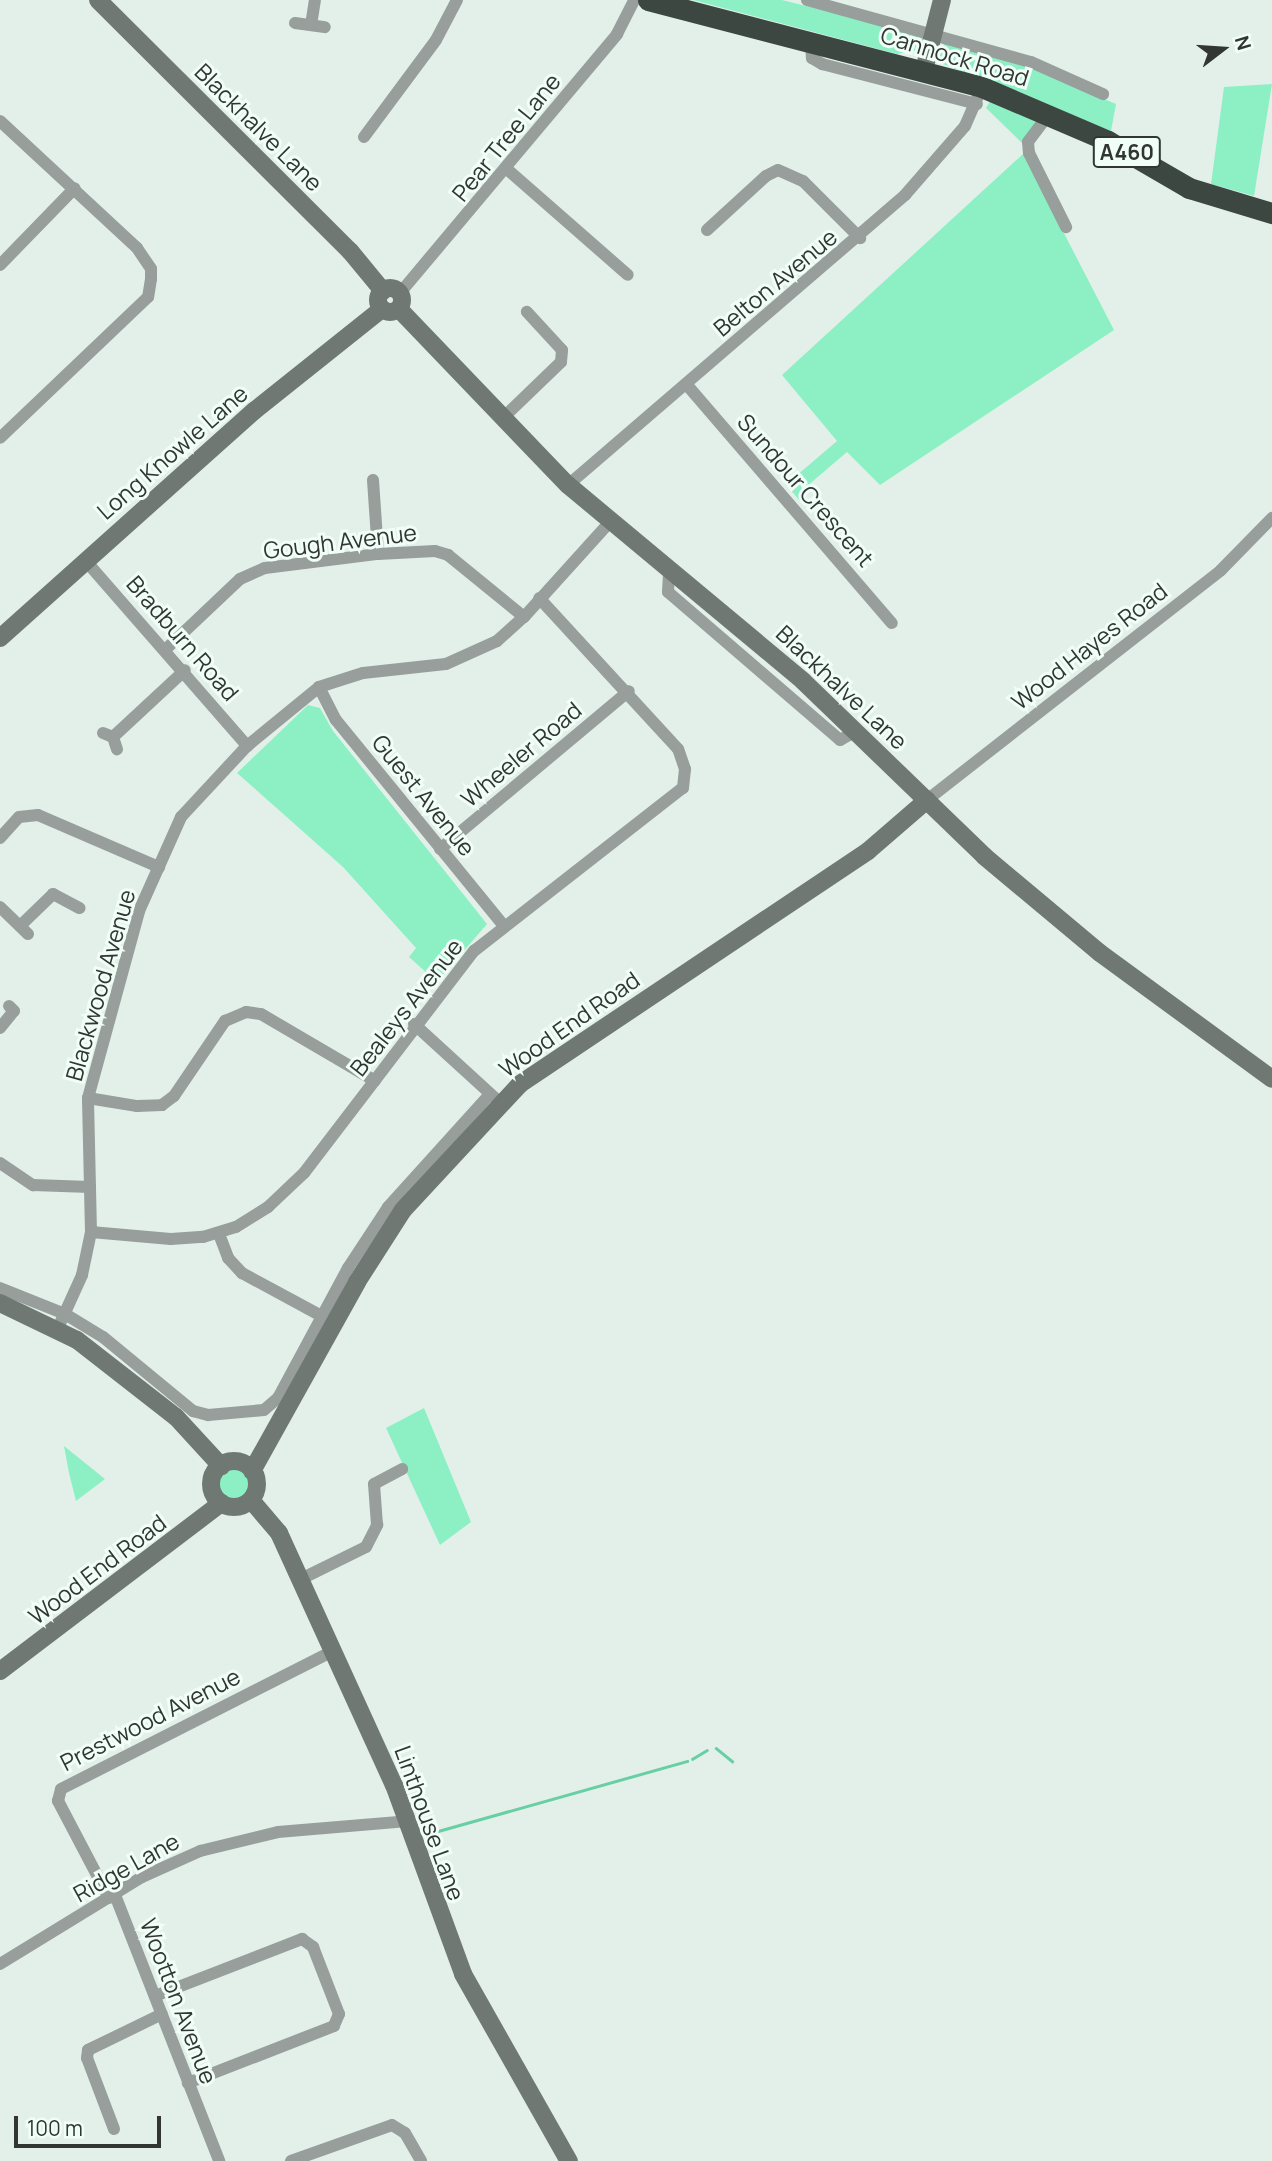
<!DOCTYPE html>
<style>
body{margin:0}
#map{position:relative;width:1272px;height:2161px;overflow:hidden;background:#e3f0ea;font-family:Manrope,sans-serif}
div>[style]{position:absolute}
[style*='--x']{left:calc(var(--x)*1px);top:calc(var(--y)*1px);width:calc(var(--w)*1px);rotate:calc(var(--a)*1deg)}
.green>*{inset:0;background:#8cf0c4}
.round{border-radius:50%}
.stream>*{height:2.5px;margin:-1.25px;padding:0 1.25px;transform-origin:1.25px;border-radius:1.25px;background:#67cfa3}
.street>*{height:12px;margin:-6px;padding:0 6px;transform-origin:6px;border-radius:6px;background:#989e9b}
.secondary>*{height:18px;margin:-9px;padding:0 9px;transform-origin:9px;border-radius:9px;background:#707874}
.secondary>.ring{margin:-9px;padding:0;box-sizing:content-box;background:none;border:18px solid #707874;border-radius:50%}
.highway>*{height:21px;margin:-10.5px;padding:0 10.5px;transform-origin:10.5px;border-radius:10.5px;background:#3c4742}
span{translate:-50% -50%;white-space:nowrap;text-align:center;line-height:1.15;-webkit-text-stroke:6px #f0fef7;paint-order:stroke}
.shield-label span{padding:2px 5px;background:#f0fef7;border:2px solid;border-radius:5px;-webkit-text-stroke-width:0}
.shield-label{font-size:21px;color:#313634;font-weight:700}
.street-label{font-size:23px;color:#313634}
.north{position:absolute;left:1188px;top:14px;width:70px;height:70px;-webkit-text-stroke:5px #f0fef7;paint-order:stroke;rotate:73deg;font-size:19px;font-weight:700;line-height:28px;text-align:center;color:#313634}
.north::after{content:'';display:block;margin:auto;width:24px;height:32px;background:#313634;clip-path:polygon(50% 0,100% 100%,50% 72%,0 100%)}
.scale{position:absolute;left:14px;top:2116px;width:147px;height:32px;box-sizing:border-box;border:4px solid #313634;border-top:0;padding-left:9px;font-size:21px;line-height:24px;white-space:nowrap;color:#313634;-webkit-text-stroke:5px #f0fef7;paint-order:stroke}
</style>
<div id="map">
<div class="green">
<div style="clip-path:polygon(693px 0,782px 0,924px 35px,919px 50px,897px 54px)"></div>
<div style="clip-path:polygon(947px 40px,1011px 60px,1116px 104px,1111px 131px,943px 64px,938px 53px)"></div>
<div style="clip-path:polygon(1272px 84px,1254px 196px,1211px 184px,1224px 87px)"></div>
<div style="clip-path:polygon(992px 98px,1040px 118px,1022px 143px,986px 108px)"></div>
<div style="clip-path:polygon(1023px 154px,1114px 330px,880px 485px,847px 452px,799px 493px,800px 501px,783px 481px,789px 482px,837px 441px,782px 375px)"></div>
<div style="clip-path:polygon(308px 705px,320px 708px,333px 731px,487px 924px,437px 982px,409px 957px,416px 948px,343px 867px,237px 773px)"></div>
<div style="clip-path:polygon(424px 1408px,471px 1522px,440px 1545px,386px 1428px)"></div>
<div style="clip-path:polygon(64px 1446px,105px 1479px,76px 1501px,69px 1473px)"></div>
<div class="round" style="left:217px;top:1468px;width:34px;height:34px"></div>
</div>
<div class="stream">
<div style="--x:716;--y:1748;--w:21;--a:39"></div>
<div style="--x:692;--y:1759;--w:17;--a:-31"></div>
<div style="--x:431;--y:1833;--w:266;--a:-15.7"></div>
</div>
<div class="street">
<div style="--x:807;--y:0;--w:232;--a:15.5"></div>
<div style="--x:1031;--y:62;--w:79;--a:24"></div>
<div style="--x:295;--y:23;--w:30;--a:8"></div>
<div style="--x:311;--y:25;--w:25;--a:-81"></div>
<div style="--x:811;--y:41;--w:17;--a:87"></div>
<div style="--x:812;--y:58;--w:12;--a:31"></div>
<div style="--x:822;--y:64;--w:160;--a:14.5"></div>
<div style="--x:1049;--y:114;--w:35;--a:127"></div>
<div style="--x:1028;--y:142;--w:11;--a:85"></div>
<div style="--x:1029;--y:153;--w:83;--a:63.4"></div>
<div style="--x:0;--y:121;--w:187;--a:42.8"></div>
<div style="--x:137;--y:248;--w:25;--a:56"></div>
<div style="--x:151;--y:269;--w:10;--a:90"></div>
<div style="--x:151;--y:279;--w:18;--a:99"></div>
<div style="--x:148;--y:297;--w:204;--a:136.4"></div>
<div style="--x:364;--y:137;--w:121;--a:-53.4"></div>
<div style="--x:436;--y:40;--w:45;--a:-62.3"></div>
<div style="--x:508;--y:170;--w:159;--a:41.2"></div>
<div style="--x:707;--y:230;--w:80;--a:-42.5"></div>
<div style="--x:766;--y:176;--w:13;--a:-27"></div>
<div style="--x:778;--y:170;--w:27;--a:24"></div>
<div style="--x:803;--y:181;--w:81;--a:45"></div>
<div style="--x:0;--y:265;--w:107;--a:-45.8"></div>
<div style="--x:400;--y:293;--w:338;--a:-50"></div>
<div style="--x:617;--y:34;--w:38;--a:-63"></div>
<div style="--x:687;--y:385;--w:314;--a:49.3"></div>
<div style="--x:504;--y:417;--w:79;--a:-44"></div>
<div style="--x:561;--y:362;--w:12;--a:-85"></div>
<div style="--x:562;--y:350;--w:52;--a:-132.6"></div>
<div style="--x:373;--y:480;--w:74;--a:86.1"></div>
<div style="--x:568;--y:485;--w:445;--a:-40.7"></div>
<div style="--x:905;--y:195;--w:91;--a:-49"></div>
<div style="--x:965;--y:126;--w:43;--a:-66.4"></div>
<div style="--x:85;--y:560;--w:247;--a:48.9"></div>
<div style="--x:669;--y:573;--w:19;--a:93"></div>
<div style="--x:668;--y:592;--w:227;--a:40.7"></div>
<div style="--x:840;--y:740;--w:18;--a:-29"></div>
<div style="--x:166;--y:649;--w:102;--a:-43.4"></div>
<div style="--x:240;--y:579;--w:27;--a:-24"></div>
<div style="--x:265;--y:568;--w:114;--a:-7.1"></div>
<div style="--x:378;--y:554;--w:57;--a:-3"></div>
<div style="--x:435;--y:551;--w:14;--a:17"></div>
<div style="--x:448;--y:555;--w:98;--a:39.2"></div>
<div style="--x:319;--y:687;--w:37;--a:63"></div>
<div style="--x:336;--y:720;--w:264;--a:50.8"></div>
<div style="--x:103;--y:733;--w:11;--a:22"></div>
<div style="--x:113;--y:737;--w:13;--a:72"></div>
<div style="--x:113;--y:737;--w:98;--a:-42.9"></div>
<div style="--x:927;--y:800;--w:373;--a:-38"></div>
<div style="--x:1221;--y:570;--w:73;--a:-45.6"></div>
<div style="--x:0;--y:838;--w:28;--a:-48"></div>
<div style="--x:19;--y:817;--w:19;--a:-6"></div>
<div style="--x:38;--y:815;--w:132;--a:23.3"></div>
<div style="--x:440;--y:849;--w:246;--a:-39.9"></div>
<div style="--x:0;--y:907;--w:39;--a:44"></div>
<div style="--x:20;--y:926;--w:46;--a:-44.1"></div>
<div style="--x:53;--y:894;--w:30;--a:28"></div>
<div style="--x:414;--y:1024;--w:111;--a:42.4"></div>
<div style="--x:0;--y:1028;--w:22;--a:-51"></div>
<div style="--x:14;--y:1011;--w:7;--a:-135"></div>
<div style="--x:88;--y:1098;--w:50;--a:9.3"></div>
<div style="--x:137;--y:1106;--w:25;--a:-2"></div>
<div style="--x:162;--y:1105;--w:15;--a:-37"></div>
<div style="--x:174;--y:1096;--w:91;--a:-55.8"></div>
<div style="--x:225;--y:1021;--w:23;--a:-23"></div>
<div style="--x:246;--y:1012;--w:15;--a:8"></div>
<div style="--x:261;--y:1014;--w:132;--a:30.4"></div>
<div style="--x:0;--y:1163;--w:40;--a:34"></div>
<div style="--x:33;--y:1185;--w:57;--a:2"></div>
<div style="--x:91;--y:1232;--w:80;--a:5"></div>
<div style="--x:171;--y:1239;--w:32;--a:-4"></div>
<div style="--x:203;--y:1237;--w:34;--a:-17"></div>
<div style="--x:236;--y:1227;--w:38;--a:-32"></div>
<div style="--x:268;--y:1207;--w:50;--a:-43.4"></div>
<div style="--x:304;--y:1173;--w:280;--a:-52.6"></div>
<div style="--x:474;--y:951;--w:265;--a:-38"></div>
<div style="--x:683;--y:788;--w:19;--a:-84"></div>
<div style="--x:685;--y:769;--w:21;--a:-109"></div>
<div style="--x:678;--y:749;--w:205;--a:-132.6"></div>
<div style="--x:219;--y:1234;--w:26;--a:69"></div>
<div style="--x:228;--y:1258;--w:21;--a:47"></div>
<div style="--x:242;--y:1273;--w:97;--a:28.4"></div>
<div style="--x:0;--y:1288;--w:70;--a:21.8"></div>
<div style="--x:65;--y:1314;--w:44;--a:31.2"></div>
<div style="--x:103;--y:1337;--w:117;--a:39.4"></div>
<div style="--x:193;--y:1411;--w:16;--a:15"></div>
<div style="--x:208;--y:1415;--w:56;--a:-5.1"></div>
<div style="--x:264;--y:1410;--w:18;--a:-41"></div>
<div style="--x:278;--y:1398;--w:148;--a:-61.7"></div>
<div style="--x:348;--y:1268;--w:73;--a:-56.7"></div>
<div style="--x:388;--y:1207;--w:152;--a:-47.9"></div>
<div style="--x:58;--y:1328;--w:58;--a:-65.6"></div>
<div style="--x:82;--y:1275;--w:44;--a:-78.2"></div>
<div style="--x:91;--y:1232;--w:134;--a:-91.3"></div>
<div style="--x:88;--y:1098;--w:194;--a:-74.7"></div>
<div style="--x:139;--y:911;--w:103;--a:-65.9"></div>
<div style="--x:181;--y:817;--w:97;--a:-47.1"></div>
<div style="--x:247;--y:746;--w:93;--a:-39.3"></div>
<div style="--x:319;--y:687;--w:46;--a:-17.7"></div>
<div style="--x:363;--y:673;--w:83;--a:-6.2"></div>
<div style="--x:446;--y:664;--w:56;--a:-24.3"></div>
<div style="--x:497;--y:641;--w:36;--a:-42"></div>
<div style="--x:524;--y:617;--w:127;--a:-47.9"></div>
<div style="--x:301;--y:1579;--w:72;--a:-26.2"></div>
<div style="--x:366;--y:1547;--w:25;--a:-63"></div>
<div style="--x:377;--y:1525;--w:41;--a:-94.2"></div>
<div style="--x:374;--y:1484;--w:32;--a:-28"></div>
<div style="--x:115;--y:1895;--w:286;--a:68.6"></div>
<div style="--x:109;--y:1898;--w:110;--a:-117.7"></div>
<div style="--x:58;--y:1801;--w:12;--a:-76"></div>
<div style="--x:61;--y:1789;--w:303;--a:-26.9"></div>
<div style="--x:0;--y:1964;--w:167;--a:-31.5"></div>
<div style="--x:142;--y:1877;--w:64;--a:-24.1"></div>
<div style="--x:200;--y:1851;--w:80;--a:-13.7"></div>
<div style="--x:278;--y:1832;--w:130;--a:-4.8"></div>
<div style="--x:155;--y:1996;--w:158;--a:-21.2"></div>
<div style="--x:302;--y:1939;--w:14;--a:36"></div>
<div style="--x:313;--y:1947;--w:72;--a:68.8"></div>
<div style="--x:339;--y:2014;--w:13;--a:113"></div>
<div style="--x:334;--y:2026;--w:157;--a:158.7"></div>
<div style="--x:114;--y:2129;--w:76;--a:-110.8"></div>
<div style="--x:87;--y:2058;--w:8;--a:-83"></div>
<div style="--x:88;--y:2050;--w:82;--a:-25.9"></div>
<div style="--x:291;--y:2161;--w:107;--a:-19.6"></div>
<div style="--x:392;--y:2125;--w:15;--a:32"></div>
<div style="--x:405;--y:2133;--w:32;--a:60"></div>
</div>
<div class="secondary">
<div style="--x:98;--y:0;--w:356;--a:44.9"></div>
<div style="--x:350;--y:251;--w:52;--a:50.5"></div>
<div style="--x:924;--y:70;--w:72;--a:-75.6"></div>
<div class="ring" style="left:378px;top:288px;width:6px;height:6px"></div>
<div style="--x:399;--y:309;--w:244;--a:46.2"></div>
<div style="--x:568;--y:485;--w:306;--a:39.8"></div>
<div style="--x:803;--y:681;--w:252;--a:44"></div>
<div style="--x:984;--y:856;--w:151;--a:39.9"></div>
<div style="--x:1100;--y:953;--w:213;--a:36.2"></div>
<div style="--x:0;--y:638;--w:341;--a:-41.8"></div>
<div style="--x:254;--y:411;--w:164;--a:-38.6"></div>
<div style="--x:0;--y:1303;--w:85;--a:25.7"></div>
<div style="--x:77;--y:1340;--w:125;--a:37.9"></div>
<div style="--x:176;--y:1417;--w:67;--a:47.4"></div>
<div class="ring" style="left:211px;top:1461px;width:28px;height:28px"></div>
<div style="--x:252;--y:1471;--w:216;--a:-60.9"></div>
<div style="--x:357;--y:1282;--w:85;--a:-57.4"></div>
<div style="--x:403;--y:1210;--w:172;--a:-47.1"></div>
<div style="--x:520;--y:1084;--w:419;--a:-33.8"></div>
<div style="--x:868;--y:851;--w:78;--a:-40.8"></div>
<div style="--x:251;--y:1500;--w:43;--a:49.7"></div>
<div style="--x:279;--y:1533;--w:277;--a:65.5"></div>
<div style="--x:394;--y:1785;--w:201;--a:69.9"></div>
<div style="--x:463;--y:1974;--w:215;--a:60.5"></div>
<div style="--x:0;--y:1671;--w:278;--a:-37.2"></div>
</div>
<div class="highway">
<div style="--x:648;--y:0;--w:345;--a:14.6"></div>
<div style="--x:982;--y:87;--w:137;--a:23.2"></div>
<div style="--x:1108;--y:141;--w:94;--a:30.1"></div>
<div style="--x:1189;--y:188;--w:87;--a:16.8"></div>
</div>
<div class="shield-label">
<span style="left:1127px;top:152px">A460</span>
</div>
<div class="street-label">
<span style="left:955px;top:56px;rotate:17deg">Cannock Road</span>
<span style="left:259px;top:127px;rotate:45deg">Blackhalve Lane</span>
<span style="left:506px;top:137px;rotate:-51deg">Pear Tree Lane</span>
<span style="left:775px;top:282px;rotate:-40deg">Belton Avenue</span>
<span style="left:172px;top:452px;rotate:-41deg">Long Knowle Lane</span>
<span style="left:806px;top:490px;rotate:49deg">Sundour Crescent</span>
<span style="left:340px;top:541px;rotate:-7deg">Gough Avenue</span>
<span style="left:183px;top:638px;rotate:49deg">Bradburn Road</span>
<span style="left:1089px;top:646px;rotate:-38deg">Wood Hayes Road</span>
<span style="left:842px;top:687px;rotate:43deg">Blackhalve Lane</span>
<span style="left:521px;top:754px;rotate:-40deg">Wheeler Road</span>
<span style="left:424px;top:795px;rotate:51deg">Guest Avenue</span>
<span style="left:100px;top:985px;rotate:-74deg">Blackwood Avenue</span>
<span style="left:406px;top:1007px;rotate:-52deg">Bealeys Avenue</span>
<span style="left:569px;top:1024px;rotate:-35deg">Wood End Road</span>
<span style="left:97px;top:1569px;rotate:-37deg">Wood End Road</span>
<span style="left:150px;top:1719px;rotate:-27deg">Prestwood Avenue</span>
<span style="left:430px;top:1823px;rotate:70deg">Linthouse Lane</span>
<span style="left:126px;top:1867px;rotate:-29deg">Ridge Lane</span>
<span style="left:179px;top:2001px;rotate:69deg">Wootton Avenue</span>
</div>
<div class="north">N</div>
<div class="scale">100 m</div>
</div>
